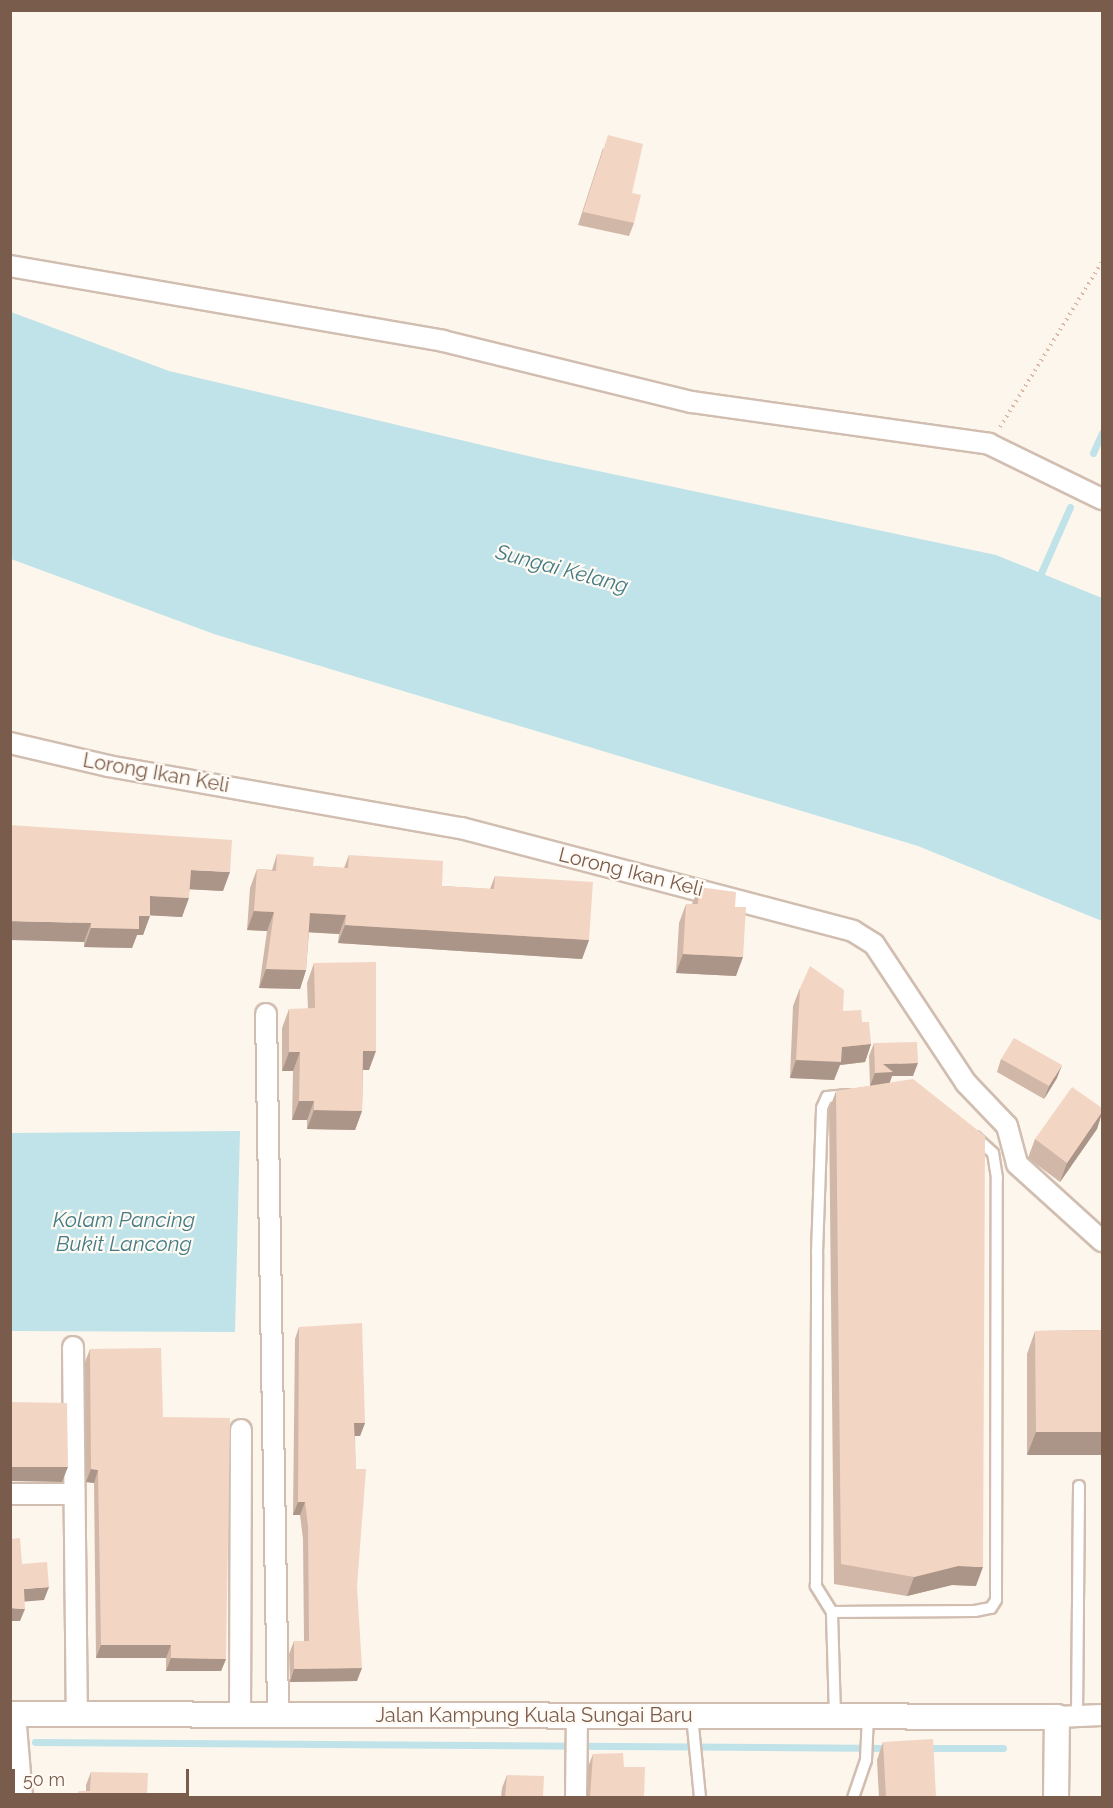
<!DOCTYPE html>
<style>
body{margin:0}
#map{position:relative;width:1113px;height:1808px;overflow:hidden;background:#fdf6ec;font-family:Raleway,sans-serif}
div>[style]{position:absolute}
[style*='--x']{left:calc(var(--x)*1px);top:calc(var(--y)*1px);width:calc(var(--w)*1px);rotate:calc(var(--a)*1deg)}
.water>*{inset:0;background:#bfe3e8}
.stream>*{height:7px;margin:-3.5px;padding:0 3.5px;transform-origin:3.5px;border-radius:3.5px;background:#bfe3e8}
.path>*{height:4px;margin-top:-2px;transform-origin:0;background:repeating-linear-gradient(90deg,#d9b8a5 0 1.5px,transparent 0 6px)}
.roads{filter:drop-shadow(2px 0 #d1beb0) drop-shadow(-2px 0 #d1beb0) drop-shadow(0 2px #d1beb0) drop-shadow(0 -2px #d1beb0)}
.service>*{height:10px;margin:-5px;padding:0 5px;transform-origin:5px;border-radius:5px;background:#fff}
.minor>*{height:20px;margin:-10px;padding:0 10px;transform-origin:10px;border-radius:10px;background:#fff}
.tertiary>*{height:24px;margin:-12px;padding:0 12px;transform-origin:12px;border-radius:12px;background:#fff}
.wall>*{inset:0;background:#d1b7a8}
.shaded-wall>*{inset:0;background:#aa9588}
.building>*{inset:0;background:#f3d5c3}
span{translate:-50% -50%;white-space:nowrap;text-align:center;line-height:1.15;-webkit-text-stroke:4.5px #fffaf3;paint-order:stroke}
.street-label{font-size:20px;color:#7a5c4d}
.water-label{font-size:21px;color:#437c86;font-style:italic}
.frame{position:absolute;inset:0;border:12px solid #7a5c4d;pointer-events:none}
.scale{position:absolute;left:12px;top:1769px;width:177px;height:27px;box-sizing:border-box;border:3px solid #7a5c4d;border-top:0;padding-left:8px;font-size:18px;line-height:21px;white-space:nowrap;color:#7a5c4d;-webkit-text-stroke:4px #fffaf3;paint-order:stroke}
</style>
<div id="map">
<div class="water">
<div style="clip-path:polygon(11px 312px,169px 371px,541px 459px,996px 555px,1102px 598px,1102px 921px,918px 846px,214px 634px,11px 559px)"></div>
<div style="clip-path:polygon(240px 1131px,235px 1332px,11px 1331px,11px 1133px)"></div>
</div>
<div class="stream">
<div style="--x:1093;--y:453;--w:22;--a:-66"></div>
<div style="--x:1041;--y:573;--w:72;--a:-66.3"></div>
<div style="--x:35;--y:1742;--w:853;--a:0.4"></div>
<div style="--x:926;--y:1748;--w:77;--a:0"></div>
</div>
<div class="path">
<div style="--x:1000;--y:427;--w:194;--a:-58.3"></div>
</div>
<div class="roads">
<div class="service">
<div style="--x:832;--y:1612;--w:31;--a:-122"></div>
<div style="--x:816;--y:1586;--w:333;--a:-89.8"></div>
<div style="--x:817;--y:1253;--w:145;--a:-88"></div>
<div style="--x:822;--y:1108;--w:12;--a:-66"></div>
<div style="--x:827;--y:1097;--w:20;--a:-6"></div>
<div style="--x:835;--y:1715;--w:103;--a:-91.7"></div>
<div style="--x:832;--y:1612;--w:143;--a:-0.4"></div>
<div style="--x:975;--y:1611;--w:16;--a:-11"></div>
<div style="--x:991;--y:1608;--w:9;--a:-58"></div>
<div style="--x:996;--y:1600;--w:422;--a:-89.9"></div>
<div style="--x:997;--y:1178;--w:25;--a:-99"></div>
<div style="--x:993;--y:1153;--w:24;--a:-138"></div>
<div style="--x:692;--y:1716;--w:82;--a:84.4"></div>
<div style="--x:1077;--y:1717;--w:231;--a:-89.5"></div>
<div style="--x:853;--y:1798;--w:40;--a:-71.1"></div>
<div style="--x:866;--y:1760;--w:44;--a:-87.4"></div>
</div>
<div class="minor">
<div style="--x:10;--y:266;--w:439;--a:9.8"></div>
<div style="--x:443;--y:341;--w:256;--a:13.8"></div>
<div style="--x:692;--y:402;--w:300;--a:8"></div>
<div style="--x:989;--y:444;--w:126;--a:26"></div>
<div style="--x:10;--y:743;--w:101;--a:13.2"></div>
<div style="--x:108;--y:766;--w:358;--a:10"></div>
<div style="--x:461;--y:828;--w:405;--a:14.7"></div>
<div style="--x:853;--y:931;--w:25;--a:32"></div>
<div style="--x:874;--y:944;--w:167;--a:56.5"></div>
<div style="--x:966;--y:1083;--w:59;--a:46.4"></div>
<div style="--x:1007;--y:1126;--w:39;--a:75"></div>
<div style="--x:1017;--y:1164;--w:115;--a:42.2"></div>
<div style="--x:266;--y:1014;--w:697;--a:89.01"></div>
<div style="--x:73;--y:1347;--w:367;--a:89.4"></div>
<div style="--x:10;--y:1494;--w:64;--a:0"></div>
<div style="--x:15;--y:1714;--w:84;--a:85.2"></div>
<div style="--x:240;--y:1715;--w:285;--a:-89.8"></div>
<div style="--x:1057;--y:1717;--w:45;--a:-2.5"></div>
<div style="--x:576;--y:1798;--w:82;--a:-89.3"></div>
</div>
<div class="tertiary">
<div style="--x:10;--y:1714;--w:1047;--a:0.16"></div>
<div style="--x:1057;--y:1717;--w:81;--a:90.7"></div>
</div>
</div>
<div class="wall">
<div style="clip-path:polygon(603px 148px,632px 193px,634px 223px,629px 236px,578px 225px)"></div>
<div style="clip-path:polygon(10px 825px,223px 891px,190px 889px,182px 917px,150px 915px,143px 935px,137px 935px,132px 948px,84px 947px,84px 942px)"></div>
<div style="clip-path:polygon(277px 854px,313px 866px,344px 868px,349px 855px,442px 886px,490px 889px,495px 876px,589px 940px,582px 959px,338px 943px,339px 934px,309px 932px,306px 970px,300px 989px,259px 988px,267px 931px,247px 930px,250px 888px,257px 869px,272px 870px)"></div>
<div style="clip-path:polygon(699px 887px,735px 907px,736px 976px,676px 973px,679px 923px,686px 904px,692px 904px)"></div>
<div style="clip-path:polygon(314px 963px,369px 1070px,363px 1070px,362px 1111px,355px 1130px,307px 1129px,307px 1120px,292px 1120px,293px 1071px,282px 1071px,282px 1028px,289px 1009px,308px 1009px,307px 983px)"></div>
<div style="clip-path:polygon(800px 988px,862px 1022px,871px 1044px,865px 1062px,840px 1065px,834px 1080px,790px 1078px,793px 1006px)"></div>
<div style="clip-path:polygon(874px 1043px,913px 1076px,892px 1076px,889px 1083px,976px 1586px,952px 1585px,907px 1596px,834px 1584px,829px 1110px,836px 1091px,870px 1086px,869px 1056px)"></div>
<div style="clip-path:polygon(1001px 1059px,1057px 1078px,1044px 1099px,997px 1072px)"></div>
<div style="clip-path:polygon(1102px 1108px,1102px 1114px,1097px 1129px,1060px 1182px,1028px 1158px,1035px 1139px)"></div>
<div style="clip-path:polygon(299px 1327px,365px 1423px,360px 1436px,355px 1436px,357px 1586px,357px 1681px,290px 1682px,289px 1654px,294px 1641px,304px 1641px,303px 1539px,300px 1515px,293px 1515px,295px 1339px)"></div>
<div style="clip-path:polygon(1102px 1330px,1027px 1455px,1027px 1354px,1035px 1331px)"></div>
<div style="clip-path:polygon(90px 1349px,163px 1417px,226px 1659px,221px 1671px,166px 1671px,166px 1658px,96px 1658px,94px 1483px,86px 1482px,85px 1362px)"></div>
<div style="clip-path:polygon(883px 1742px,936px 1797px,879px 1797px,877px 1760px)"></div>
<div style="clip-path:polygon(593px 1754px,624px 1767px,644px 1797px,586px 1797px,588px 1767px)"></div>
<div style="clip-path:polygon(91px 1772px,147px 1797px,77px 1797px,79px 1791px,86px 1791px,86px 1785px)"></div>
<div style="clip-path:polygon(507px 1775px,543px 1797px,501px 1797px,502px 1788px)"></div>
</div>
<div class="shaded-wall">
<div style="clip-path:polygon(191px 870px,230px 872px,223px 891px,184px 889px)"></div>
<div style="clip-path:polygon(150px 896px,189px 898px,182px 917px,143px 915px)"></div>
<div style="clip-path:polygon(254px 911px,274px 912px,267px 931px,247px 930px)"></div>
<div style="clip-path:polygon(310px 913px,346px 915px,339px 934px,303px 932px)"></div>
<div style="clip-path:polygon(139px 916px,150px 916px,143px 935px,137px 935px,132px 948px,84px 947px,91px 928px)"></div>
<div style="clip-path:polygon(10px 921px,91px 923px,84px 942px,10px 940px)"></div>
<div style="clip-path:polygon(345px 925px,589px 940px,582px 959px,338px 943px)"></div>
<div style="clip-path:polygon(683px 954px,743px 957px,736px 976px,676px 973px)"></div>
<div style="clip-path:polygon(266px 969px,306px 970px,300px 989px,259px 988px)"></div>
<div style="clip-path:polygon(871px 1044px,865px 1062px,840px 1065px,834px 1080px,790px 1078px,796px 1060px,842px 1047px)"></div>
<div style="clip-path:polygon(363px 1051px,376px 1051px,369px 1070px,356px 1070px)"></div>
<div style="clip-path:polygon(289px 1052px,300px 1052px,293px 1071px,282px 1071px)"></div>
<div style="clip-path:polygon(918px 1063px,913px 1076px,892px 1076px,889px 1085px,870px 1086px,875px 1073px,883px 1064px)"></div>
<div style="clip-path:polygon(1062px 1065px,1057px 1078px,1044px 1099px,1049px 1086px)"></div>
<div style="clip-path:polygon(299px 1101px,314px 1101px,307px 1120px,292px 1120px)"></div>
<div style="clip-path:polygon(314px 1110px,362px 1111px,355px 1130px,307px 1129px)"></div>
<div style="clip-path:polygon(1102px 1112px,1097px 1129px,1060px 1182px,1067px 1163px)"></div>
<div style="clip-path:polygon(354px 1423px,365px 1423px,360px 1436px,350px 1436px)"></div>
<div style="clip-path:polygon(1036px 1432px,1102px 1432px,1102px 1455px,1027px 1455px)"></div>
<div style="clip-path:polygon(10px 1467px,68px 1467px,62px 1482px,10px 1481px)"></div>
<div style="clip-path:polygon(91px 1469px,98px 1470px,94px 1483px,86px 1482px)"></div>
<div style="clip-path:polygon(298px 1502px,305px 1502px,300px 1515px,293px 1515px)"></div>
<div style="clip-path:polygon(958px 1566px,983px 1567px,976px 1586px,952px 1585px,907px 1596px,914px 1577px)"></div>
<div style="clip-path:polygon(49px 1587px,44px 1600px,19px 1602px,24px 1589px)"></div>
<div style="clip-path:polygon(10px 1608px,25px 1609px,20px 1621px,10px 1621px)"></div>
<div style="clip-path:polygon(101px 1645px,171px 1645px,166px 1658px,96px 1658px)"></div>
<div style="clip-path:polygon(171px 1658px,226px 1659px,221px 1671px,166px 1671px)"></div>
<div style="clip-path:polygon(362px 1668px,357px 1681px,290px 1682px,294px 1669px)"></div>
</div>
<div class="building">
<div style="clip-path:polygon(608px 135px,643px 144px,632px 193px,641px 195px,634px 223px,583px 212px)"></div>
<div style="clip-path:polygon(10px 825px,232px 840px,230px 872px,191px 870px,189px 898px,150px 896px,150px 916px,139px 916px,139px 929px,91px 928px,91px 923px,10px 921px)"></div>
<div style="clip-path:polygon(277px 854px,314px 857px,313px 866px,348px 868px,349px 855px,443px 861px,442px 886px,494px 889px,495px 876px,593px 882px,589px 940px,345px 925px,346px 915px,310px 913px,306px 970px,266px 969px,274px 912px,254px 911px,257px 869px,276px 871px)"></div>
<div style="clip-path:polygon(699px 887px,736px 892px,735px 907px,746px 907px,743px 957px,683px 954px,686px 904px,698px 904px)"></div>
<div style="clip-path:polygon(376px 962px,376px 1051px,363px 1051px,362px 1111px,314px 1110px,314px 1101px,299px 1101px,300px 1052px,289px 1052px,289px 1009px,315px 1008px,314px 963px)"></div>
<div style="clip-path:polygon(810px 966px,844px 990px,843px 1011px,861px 1010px,862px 1022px,869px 1022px,871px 1044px,842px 1047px,841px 1062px,796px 1060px,800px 988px)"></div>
<div style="clip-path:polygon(1014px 1038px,1062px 1065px,1049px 1086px,1001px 1059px)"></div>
<div style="clip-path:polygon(917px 1042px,918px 1063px,883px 1064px,893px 1072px,875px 1073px,874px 1043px)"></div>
<div style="clip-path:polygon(913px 1079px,985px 1136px,983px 1567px,958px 1566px,914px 1577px,841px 1564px,836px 1091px)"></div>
<div style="clip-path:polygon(1072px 1087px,1102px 1108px,1102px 1112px,1067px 1163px,1035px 1139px)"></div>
<div style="clip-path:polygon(362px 1323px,365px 1423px,354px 1423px,356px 1469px,366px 1469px,357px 1586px,362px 1668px,294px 1669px,294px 1641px,309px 1641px,308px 1526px,305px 1502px,298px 1502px,299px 1327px)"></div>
<div style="clip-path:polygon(1102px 1330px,1102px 1432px,1036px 1432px,1035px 1331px)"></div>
<div style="clip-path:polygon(161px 1348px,163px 1417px,230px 1418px,226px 1659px,171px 1658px,171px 1645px,101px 1645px,98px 1470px,91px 1469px,90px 1349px)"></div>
<div style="clip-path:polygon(10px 1402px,67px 1403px,68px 1467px,10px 1467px)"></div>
<div style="clip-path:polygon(20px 1538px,22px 1564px,47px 1562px,49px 1587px,24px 1589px,25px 1609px,10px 1608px,10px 1539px)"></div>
<div style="clip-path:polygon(933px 1739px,936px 1797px,886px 1797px,883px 1742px)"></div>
<div style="clip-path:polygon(623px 1753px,624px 1767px,645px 1767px,644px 1797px,590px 1797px,593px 1754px)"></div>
<div style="clip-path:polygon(91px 1772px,148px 1773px,147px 1797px,79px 1797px,79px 1791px,90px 1791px)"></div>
<div style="clip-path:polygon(507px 1775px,544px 1776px,543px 1797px,505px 1797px)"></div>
</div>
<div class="street-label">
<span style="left:156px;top:773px;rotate:10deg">Lorong Ikan Keli</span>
<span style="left:631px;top:872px;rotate:14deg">Lorong Ikan Keli</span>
<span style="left:534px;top:1715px">Jalan Kampung Kuala Sungai Baru</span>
</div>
<div class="water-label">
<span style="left:562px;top:569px;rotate:15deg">Sungai Kelang</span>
<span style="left:124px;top:1232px">Kolam Pancing<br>Bukit Lancong</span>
</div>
<div class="frame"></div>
<div class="scale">50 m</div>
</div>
